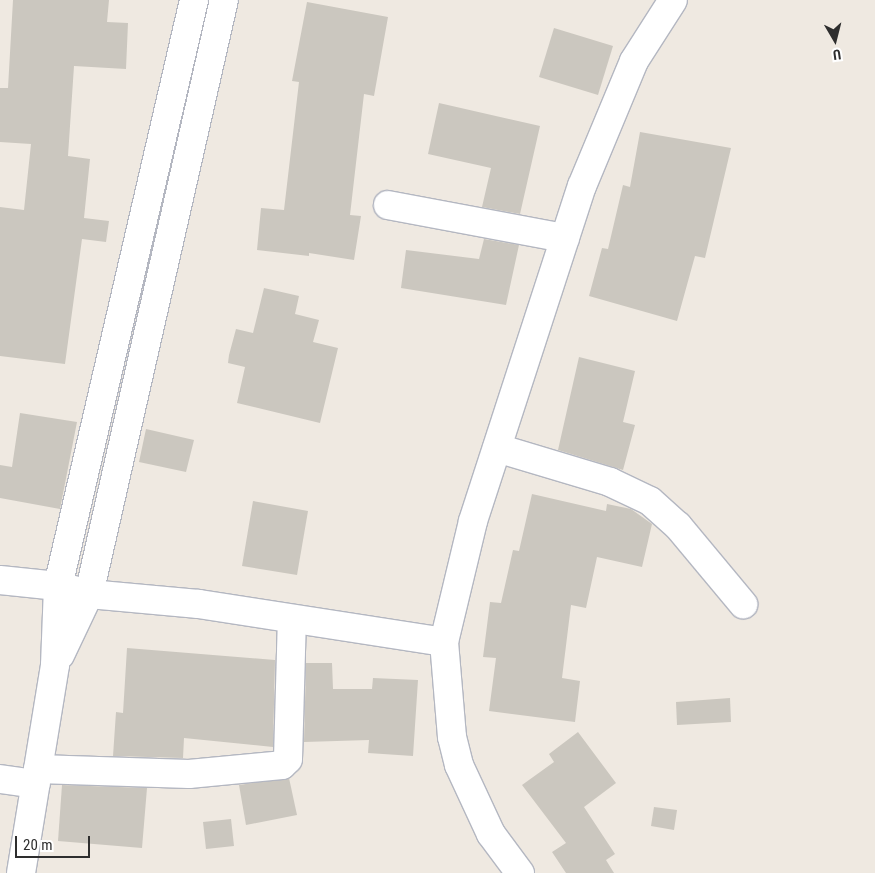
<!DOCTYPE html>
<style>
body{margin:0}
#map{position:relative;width:875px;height:873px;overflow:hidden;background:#efe9e1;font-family:"Roboto Condensed",sans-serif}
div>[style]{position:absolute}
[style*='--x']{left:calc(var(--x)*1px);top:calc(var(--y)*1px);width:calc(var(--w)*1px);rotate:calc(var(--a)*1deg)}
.building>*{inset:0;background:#cbc7bf}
.roads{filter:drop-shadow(1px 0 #b4b7c1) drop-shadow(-1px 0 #b4b7c1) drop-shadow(0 1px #b4b7c1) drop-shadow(0 -1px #b4b7c1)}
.minor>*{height:28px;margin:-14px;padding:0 14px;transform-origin:14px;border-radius:14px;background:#fff}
span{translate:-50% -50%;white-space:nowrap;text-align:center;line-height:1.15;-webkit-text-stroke:4px #fff;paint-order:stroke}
.north{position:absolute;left:810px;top:15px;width:50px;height:50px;-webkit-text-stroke:4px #fff;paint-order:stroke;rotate:172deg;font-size:14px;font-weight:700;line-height:20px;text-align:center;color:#2e2e2e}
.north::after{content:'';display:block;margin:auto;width:18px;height:22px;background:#2e2e2e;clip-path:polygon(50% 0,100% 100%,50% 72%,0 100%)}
.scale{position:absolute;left:15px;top:836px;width:75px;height:22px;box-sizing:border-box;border:2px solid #2e2e2e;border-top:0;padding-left:6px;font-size:15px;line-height:18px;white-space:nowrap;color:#2e2e2e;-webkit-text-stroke:4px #fff;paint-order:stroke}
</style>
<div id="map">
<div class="building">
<div style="clip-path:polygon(13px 0,109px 0,107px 22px,128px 23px,126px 69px,74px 66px,68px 156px,90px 159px,84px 218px,109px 221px,106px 242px,82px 239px,65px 364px,0 356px,0 207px,24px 210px,31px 144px,0 142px,0 88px,8px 88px)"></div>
<div style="clip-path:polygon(307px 2px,388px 17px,374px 96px,364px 94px,350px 215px,361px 216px,354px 260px,309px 253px,309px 256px,257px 250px,261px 208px,284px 210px,299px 82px,292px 81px)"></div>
<div style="clip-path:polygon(554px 28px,613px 46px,598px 95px,539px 77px)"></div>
<div style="clip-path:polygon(439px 103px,540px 126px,520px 214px,482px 207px,491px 168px,428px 154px)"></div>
<div style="clip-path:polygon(640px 132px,731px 148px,705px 258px,695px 256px,677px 321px,589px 296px,602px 248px,608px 249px,623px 185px,630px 187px)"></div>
<div style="clip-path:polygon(484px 239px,519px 245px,506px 305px,401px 288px,406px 250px,479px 259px)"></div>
<div style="clip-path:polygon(264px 288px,299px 296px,295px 314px,319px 320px,313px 342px,338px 348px,320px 423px,237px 403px,245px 367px,228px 363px,229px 355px,236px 329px,253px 333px)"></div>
<div style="clip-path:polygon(579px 357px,635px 371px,623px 422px,635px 425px,623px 470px,558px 450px)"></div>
<div style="clip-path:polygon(20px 413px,77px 422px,60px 509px,0 498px,0 465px,12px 467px)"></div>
<div style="clip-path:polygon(146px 429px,194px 440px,186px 472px,139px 462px)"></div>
<div style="clip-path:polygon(532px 494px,606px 511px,607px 504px,631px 509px,652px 524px,642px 567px,597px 557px,586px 608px,571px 605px,562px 678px,580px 681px,575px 722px,489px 711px,496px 658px,483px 657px,490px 602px,501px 603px,513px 550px,519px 551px)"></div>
<div style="clip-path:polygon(253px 501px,308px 511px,297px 575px,242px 566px)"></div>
<div style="clip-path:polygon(127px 648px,275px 660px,273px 747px,184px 738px,183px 758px,113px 756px,116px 712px,123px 713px)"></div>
<div style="clip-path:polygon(306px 663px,332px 663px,333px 689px,372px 689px,373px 678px,418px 680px,413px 756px,368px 753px,369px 740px,304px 742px)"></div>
<div style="clip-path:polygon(730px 698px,731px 722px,677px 725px,676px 702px)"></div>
<div style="clip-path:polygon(578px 732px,616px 783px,584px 807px,615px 854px,606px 860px,614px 873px,566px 873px,552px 852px,566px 843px,522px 785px,554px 762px,549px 754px)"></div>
<div style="clip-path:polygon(289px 778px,297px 815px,246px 825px,239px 785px)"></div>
<div style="clip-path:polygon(62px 785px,147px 788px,142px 848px,58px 841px)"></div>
<div style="clip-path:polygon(654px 807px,677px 810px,674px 830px,651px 826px)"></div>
<div style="clip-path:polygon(231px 819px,234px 846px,206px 849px,203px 822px)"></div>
</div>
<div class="roads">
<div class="minor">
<div style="--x:388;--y:205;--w:180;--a:10.6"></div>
<div style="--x:497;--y:448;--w:118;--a:16.7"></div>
<div style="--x:610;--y:482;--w:44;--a:25.4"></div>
<div style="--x:650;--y:501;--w:38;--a:42"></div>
<div style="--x:678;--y:526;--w:102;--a:50.2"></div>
<div style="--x:0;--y:580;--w:58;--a:5.9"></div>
<div style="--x:58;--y:586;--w:32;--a:14"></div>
<div style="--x:89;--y:594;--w:110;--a:5.2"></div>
<div style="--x:199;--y:604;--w:248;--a:8.8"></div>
<div style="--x:60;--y:655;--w:68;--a:-64.6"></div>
<div style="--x:89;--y:594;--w:609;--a:-77.2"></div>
<div style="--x:38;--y:769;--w:151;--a:1.9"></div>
<div style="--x:189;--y:774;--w:93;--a:-5.5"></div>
<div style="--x:282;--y:765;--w:8;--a:-45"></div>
<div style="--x:288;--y:759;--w:140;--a:-88.4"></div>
<div style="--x:0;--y:779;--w:36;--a:8"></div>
<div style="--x:21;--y:873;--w:211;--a:-80.7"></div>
<div style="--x:55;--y:665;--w:79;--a:-87.8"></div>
<div style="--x:58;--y:586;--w:602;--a:-76.93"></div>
<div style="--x:520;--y:873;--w:49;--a:-126.6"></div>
<div style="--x:491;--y:834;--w:76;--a:-114.9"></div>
<div style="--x:459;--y:765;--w:29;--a:-104"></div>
<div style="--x:452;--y:737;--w:95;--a:-94.8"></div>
<div style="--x:444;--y:642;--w:124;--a:-76.5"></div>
<div style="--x:473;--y:521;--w:352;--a:-72"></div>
<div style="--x:582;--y:186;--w:135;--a:-67.4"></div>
<div style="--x:634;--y:61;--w:72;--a:-57.4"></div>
</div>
</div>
<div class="north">U</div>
<div class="scale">20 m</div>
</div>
